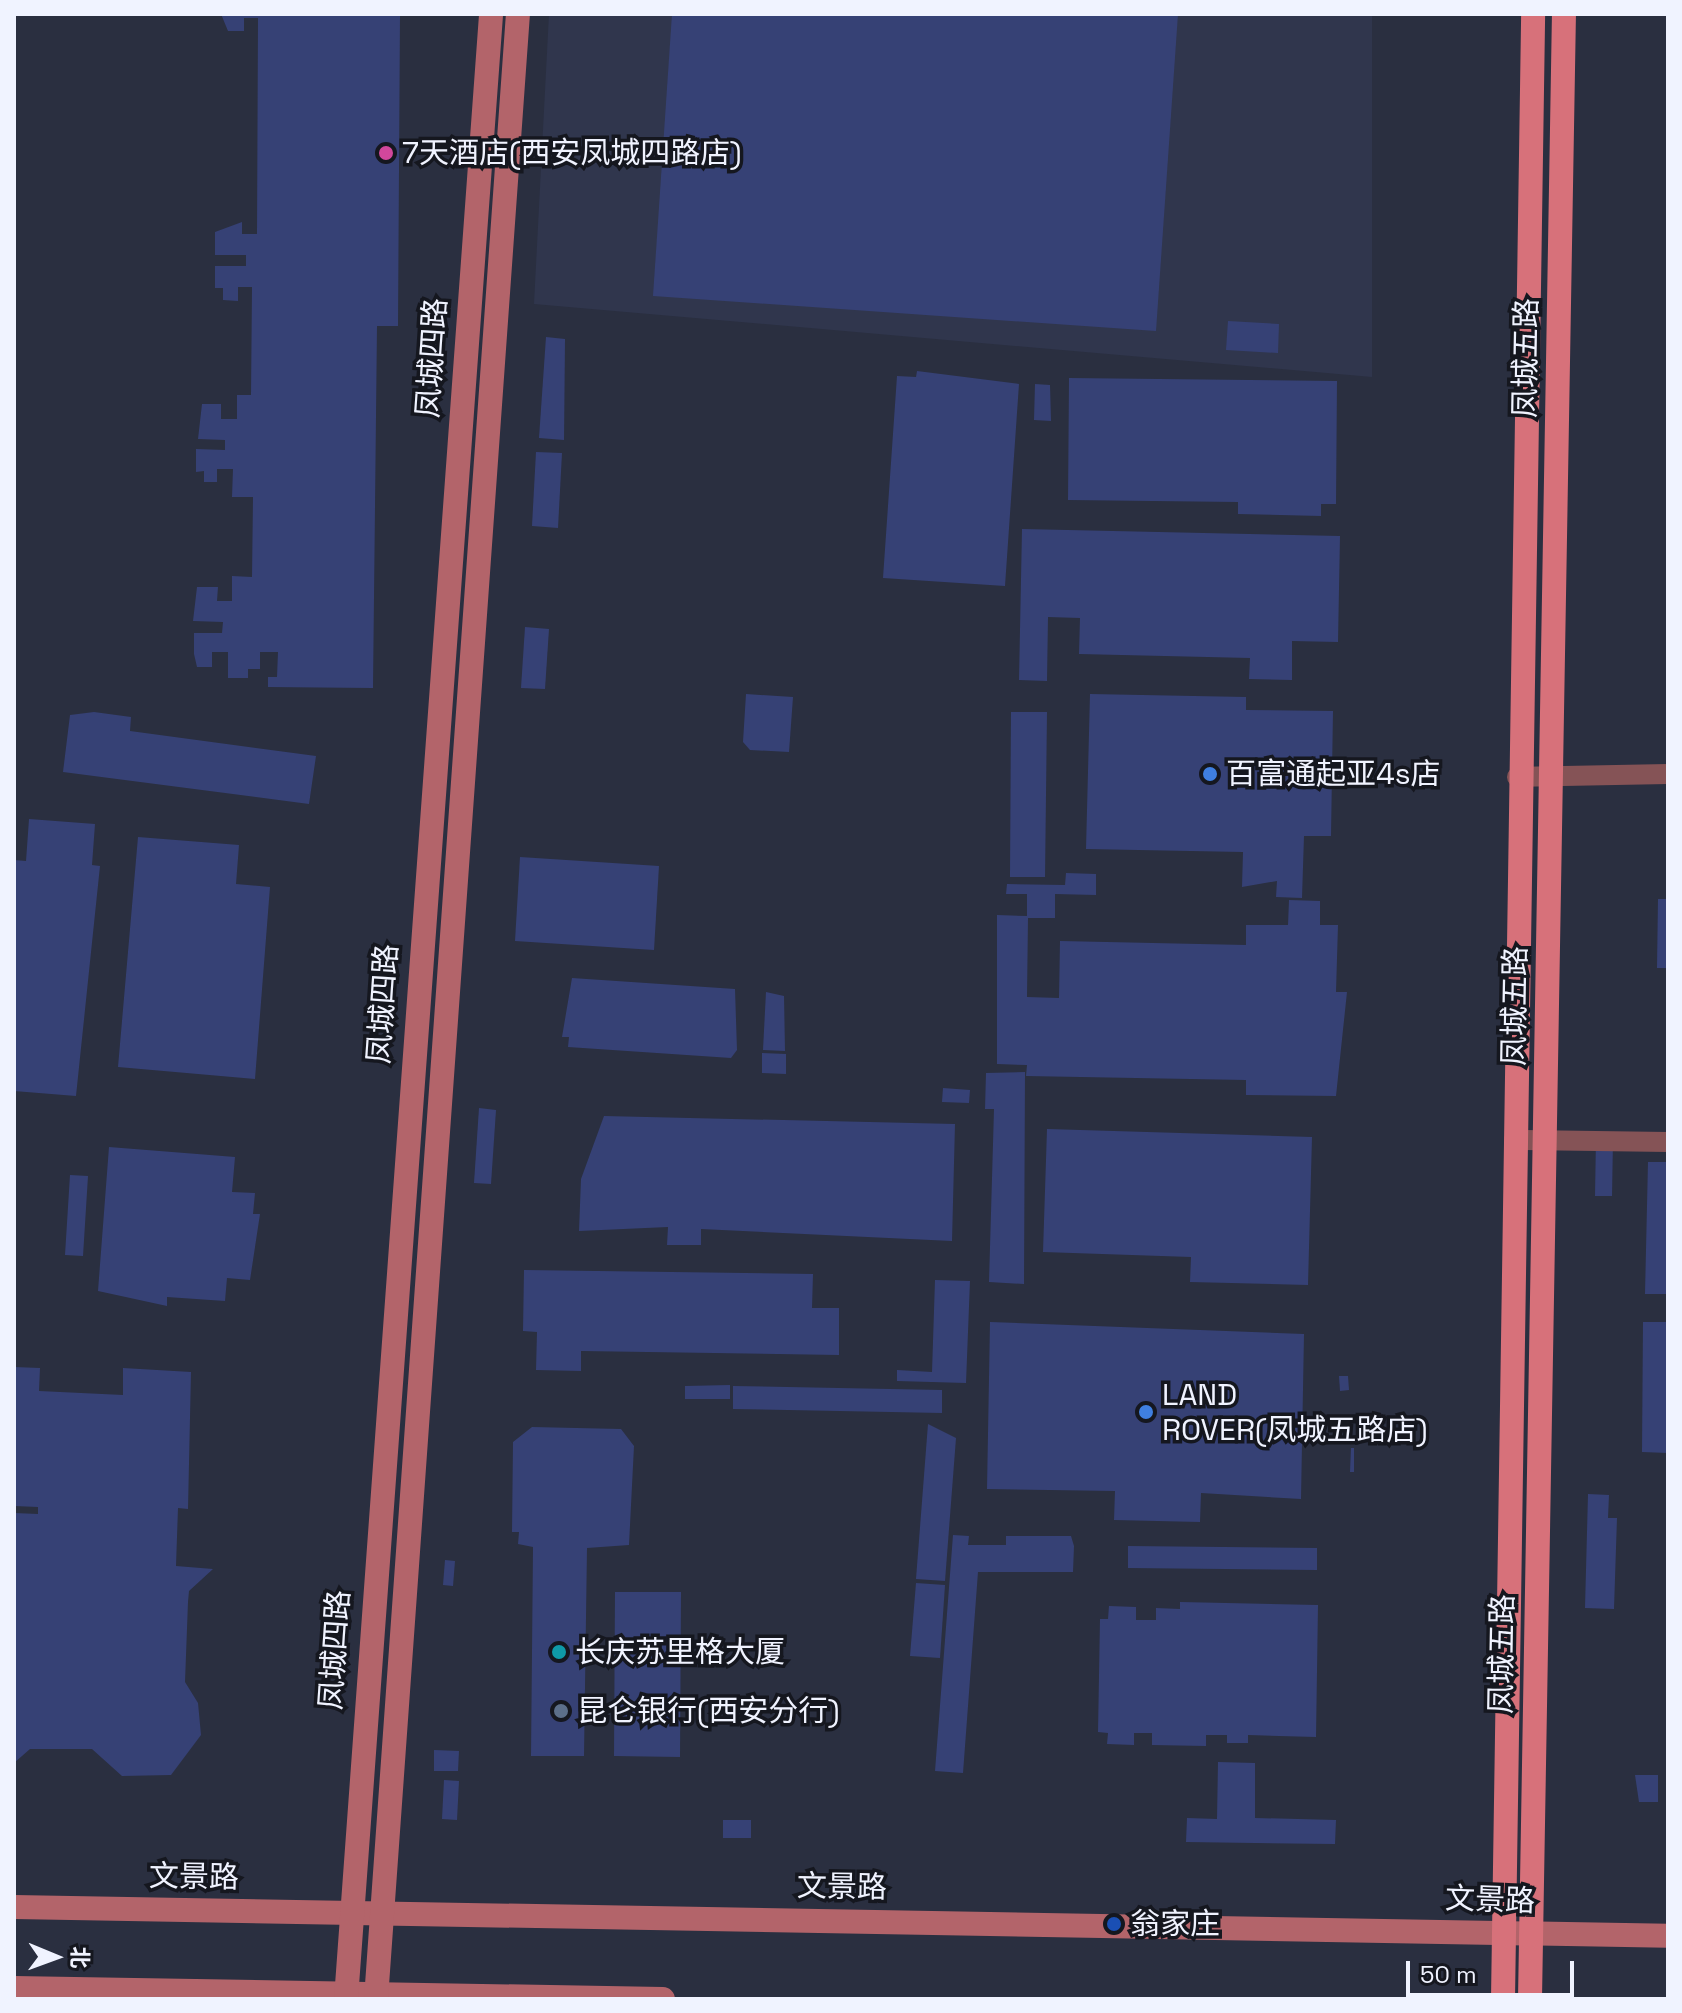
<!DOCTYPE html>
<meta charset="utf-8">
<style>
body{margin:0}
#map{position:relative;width:1682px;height:2013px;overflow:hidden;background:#2a2f40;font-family:"Space Grotesk","Noto Sans SC",sans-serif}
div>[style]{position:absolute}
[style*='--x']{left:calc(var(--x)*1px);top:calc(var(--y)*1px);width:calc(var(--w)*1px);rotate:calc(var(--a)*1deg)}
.built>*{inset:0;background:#30364d}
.building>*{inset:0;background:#364175}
.street>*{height:20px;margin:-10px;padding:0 10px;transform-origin:10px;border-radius:10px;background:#855356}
.secondary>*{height:24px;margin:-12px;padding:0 12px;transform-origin:12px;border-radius:12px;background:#b3646a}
.primary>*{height:24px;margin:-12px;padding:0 12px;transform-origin:12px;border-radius:12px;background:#d7717a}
.dots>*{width:22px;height:22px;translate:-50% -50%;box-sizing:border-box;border:4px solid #15171f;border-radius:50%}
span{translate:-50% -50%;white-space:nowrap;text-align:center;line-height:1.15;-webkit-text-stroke:7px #15171f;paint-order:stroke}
.poi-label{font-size:30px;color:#f0f3ff}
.left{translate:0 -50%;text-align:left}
.street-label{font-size:30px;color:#f0f3ff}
.frame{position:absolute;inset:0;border:16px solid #f0f3ff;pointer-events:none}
.north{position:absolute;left:16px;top:1917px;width:80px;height:80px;-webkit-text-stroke:6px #15171f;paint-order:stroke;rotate:91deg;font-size:22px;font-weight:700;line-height:32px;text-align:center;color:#f0f3ff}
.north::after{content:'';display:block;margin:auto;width:28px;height:36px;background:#f0f3ff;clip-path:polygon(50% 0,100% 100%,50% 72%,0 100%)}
.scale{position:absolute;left:1406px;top:1961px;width:168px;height:36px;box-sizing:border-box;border:4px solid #f0f3ff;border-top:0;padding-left:10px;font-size:24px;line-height:28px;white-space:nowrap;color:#f0f3ff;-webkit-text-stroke:6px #15171f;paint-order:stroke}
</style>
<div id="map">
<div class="built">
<div style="clip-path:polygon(549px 14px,1372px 14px,1372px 377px,534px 304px)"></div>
</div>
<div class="building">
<div style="clip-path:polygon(221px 14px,400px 14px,398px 326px,377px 326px,373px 688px,268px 687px,268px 677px,277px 677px,278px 652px,260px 652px,260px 669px,248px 669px,248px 678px,228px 678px,228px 652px,212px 652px,212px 667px,197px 667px,194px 654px,194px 633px,222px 633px,223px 622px,193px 621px,197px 587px,218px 587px,217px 601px,232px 601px,232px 576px,252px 577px,253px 497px,232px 497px,233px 469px,217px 469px,217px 482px,204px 482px,204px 471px,196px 472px,196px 449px,225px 450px,225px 440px,198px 439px,202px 404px,221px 404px,221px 419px,237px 419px,237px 395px,251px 395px,252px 287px,238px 287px,238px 301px,223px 300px,223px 288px,215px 288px,215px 266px,246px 266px,246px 255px,215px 255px,215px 232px,242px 222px,242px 234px,257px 234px,258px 18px,244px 18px,244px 31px,228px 31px)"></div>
<div style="clip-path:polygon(672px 14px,1178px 14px,1156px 331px,653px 296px)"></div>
<div style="clip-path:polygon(1228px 321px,1279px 324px,1278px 353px,1226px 350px)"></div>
<div style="clip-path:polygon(546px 337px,565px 339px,564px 440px,539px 438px)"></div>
<div style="clip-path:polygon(917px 371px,1019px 384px,1005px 586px,883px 578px,897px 376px,916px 377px)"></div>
<div style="clip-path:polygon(1069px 378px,1337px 381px,1336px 504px,1321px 504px,1321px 516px,1238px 514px,1238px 502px,1068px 500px)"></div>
<div style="clip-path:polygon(1035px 384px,1050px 385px,1051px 421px,1034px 420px)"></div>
<div style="clip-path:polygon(536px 452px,562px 453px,558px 528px,532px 526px)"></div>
<div style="clip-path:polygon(1022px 529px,1340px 536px,1338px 642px,1292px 641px,1292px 680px,1249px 679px,1250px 658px,1079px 654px,1080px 618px,1048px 617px,1047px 681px,1019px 680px)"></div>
<div style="clip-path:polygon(525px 627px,549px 629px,545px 689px,521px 688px)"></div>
<div style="clip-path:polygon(746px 694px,793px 697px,789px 752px,750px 750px,743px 742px)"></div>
<div style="clip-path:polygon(1090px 694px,1246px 697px,1246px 710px,1333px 711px,1331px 836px,1304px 836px,1302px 898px,1276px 897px,1277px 881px,1242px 887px,1243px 852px,1086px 849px)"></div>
<div style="clip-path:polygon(94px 712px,131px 717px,130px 731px,316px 756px,309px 804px,63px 772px,70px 715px)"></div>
<div style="clip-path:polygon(1011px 712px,1047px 712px,1045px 877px,1010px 877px)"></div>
<div style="clip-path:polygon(29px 819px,95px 824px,92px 865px,100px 866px,76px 1096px,14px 1091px,14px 860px,26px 861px)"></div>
<div style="clip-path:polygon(138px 837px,239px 845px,236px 884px,270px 887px,255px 1079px,118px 1067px)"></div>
<div style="clip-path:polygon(520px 857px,659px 866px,654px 950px,515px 941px)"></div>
<div style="clip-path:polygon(1066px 873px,1096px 874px,1096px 895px,1055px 894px,1055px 918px,1028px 918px,1027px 997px,1059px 998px,1060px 941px,1246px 945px,1246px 925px,1288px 925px,1289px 900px,1320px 901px,1320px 925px,1338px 925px,1336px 992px,1347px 992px,1336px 1096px,1246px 1095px,1246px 1080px,1026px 1076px,1027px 1065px,997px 1064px,997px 915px,1027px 916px,1027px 894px,1006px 894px,1007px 884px,1065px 885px)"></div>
<div style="clip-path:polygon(1658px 899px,1668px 899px,1668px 968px,1657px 968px)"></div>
<div style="clip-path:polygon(572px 978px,735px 989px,737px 1050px,731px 1058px,568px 1047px,569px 1037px,562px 1037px)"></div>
<div style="clip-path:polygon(766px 992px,784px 996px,785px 1051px,763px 1050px)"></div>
<div style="clip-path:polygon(762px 1053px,786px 1054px,786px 1074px,762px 1073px)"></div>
<div style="clip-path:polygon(1025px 1072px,1024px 1284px,989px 1282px,994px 1109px,985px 1109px,986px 1073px)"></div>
<div style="clip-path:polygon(943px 1088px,970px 1090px,969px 1103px,942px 1102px)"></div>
<div style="clip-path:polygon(479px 1108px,496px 1110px,491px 1184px,474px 1183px)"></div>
<div style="clip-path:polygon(604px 1116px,955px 1124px,952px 1241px,701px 1229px,701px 1245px,667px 1245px,668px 1227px,579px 1231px,581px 1179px)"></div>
<div style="clip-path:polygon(1047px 1129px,1312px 1137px,1308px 1285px,1190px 1282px,1191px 1257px,1043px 1252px)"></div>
<div style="clip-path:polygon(1596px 1138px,1613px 1139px,1612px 1196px,1595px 1196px)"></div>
<div style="clip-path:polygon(109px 1147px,235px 1157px,232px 1192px,255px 1193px,253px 1214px,260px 1214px,250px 1280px,227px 1278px,225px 1301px,167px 1297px,167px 1306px,98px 1291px)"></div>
<div style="clip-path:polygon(1648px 1162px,1668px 1162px,1668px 1294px,1645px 1294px)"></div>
<div style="clip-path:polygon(70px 1175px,88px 1176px,83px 1256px,65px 1255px)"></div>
<div style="clip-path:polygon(524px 1270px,813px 1274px,812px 1308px,839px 1308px,839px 1355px,581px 1351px,581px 1371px,536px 1370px,537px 1332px,523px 1331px)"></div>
<div style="clip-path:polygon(935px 1280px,970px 1281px,966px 1383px,897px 1381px,897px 1370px,932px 1372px)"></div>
<div style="clip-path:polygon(990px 1322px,1304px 1334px,1301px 1499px,1201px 1493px,1200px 1522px,1114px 1520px,1115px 1491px,987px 1489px)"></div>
<div style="clip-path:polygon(1643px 1322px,1668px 1322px,1668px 1453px,1642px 1452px)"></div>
<div style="clip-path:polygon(14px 1367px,40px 1368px,39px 1391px,123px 1395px,123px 1368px,191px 1372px,188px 1509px,178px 1508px,176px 1566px,213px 1569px,189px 1591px,188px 1602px,185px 1682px,198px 1703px,201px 1735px,171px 1775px,122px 1776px,92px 1749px,30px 1749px,14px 1763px,14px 1513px,38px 1514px,38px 1507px,14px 1506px)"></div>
<div style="clip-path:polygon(1339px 1376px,1348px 1376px,1349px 1390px,1340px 1391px)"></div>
<div style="clip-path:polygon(730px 1385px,730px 1399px,685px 1399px,685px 1386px)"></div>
<div style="clip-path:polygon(733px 1386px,942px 1390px,942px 1413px,733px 1409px)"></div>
<div style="clip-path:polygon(928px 1424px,956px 1438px,945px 1581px,916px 1579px)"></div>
<div style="clip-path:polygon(532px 1427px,621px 1429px,634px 1446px,629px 1545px,587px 1548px,584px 1756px,531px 1756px,533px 1547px,518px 1544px,519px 1532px,512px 1532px,513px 1442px)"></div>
<div style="clip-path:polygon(1351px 1448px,1354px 1448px,1354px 1472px,1350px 1472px)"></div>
<div style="clip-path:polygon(1588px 1494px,1609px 1495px,1608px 1518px,1617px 1518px,1614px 1609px,1585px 1608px)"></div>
<div style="clip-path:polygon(953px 1535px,969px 1536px,968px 1545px,1006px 1545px,1006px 1536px,1071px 1536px,1074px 1546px,1073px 1572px,978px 1572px,963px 1773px,935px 1771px)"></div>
<div style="clip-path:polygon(1128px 1546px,1317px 1548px,1317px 1570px,1128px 1568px)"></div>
<div style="clip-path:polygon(445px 1560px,455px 1561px,453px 1586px,443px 1585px)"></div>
<div style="clip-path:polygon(916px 1583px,945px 1585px,940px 1658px,910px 1656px)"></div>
<div style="clip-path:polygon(615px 1592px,681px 1592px,680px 1757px,614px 1756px)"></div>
<div style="clip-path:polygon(1180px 1602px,1318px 1605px,1316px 1737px,1248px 1735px,1248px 1743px,1227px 1743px,1227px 1735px,1206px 1735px,1206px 1746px,1152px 1745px,1152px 1733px,1134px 1733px,1134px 1745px,1107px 1744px,1108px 1733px,1098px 1732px,1100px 1619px,1108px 1619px,1109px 1606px,1136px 1607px,1136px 1620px,1156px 1620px,1156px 1608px,1180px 1609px)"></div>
<div style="clip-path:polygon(434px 1750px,459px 1751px,458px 1771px,434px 1771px)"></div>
<div style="clip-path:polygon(1218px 1762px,1255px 1763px,1255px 1818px,1336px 1820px,1335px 1844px,1186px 1842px,1187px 1818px,1217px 1819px)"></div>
<div style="clip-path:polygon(1635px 1775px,1658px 1775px,1658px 1802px,1639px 1802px)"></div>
<div style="clip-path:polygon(444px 1780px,459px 1781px,457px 1820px,442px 1819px)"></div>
<div style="clip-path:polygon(723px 1820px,751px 1820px,751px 1838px,723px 1838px)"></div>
</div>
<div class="street">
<div style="--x:1517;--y:777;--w:151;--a:-1.1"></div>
<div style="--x:1514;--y:1140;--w:154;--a:0.7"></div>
</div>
<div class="secondary">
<div style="--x:14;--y:1907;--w:1654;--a:1"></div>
<div style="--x:14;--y:1988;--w:649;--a:0.97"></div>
<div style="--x:346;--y:1999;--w:1990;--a:-85.82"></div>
<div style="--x:376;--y:1999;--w:1990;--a:-85.91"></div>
</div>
<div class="primary">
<div style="--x:1503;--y:1999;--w:1985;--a:-89.13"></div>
<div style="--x:1530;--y:1999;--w:1985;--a:-89.02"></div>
</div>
<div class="dots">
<div style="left:386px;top:153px;background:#d1479c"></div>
<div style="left:1210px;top:774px;background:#3f7fe0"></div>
<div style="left:1146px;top:1412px;background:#3f7fe0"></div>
<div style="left:559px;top:1652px;background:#0f9aa8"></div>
<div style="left:561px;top:1711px;background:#5c6f8a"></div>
<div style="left:1114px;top:1924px;background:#1a4fb4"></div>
</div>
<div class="poi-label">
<span class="left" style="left:402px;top:153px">7天酒店(西安凤城四路店)</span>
<span class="left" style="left:1226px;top:774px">百富通起亚4s店</span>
<span class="left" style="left:1162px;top:1412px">LAND<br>ROVER(凤城五路店)</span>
<span class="left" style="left:575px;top:1652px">长庆苏里格大厦</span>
<span class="left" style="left:577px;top:1711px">昆仑银行(西安分行)</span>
<span class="left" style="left:1130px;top:1924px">翁家庄</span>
</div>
<div class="street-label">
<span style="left:432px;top:358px;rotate:-86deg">凤城四路</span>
<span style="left:1526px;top:358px;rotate:-89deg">凤城五路</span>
<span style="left:383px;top:1004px;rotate:-86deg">凤城四路</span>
<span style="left:1515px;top:1006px;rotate:-89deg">凤城五路</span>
<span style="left:335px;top:1650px;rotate:-86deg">凤城四路</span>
<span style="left:1502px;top:1654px;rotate:-89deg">凤城五路</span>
<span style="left:194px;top:1877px;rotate:1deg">文景路</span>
<span style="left:842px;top:1887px;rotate:1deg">文景路</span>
<span style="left:1490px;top:1900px;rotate:2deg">文景路</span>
</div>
<div class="frame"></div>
<div class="north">北</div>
<div class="scale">50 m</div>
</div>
